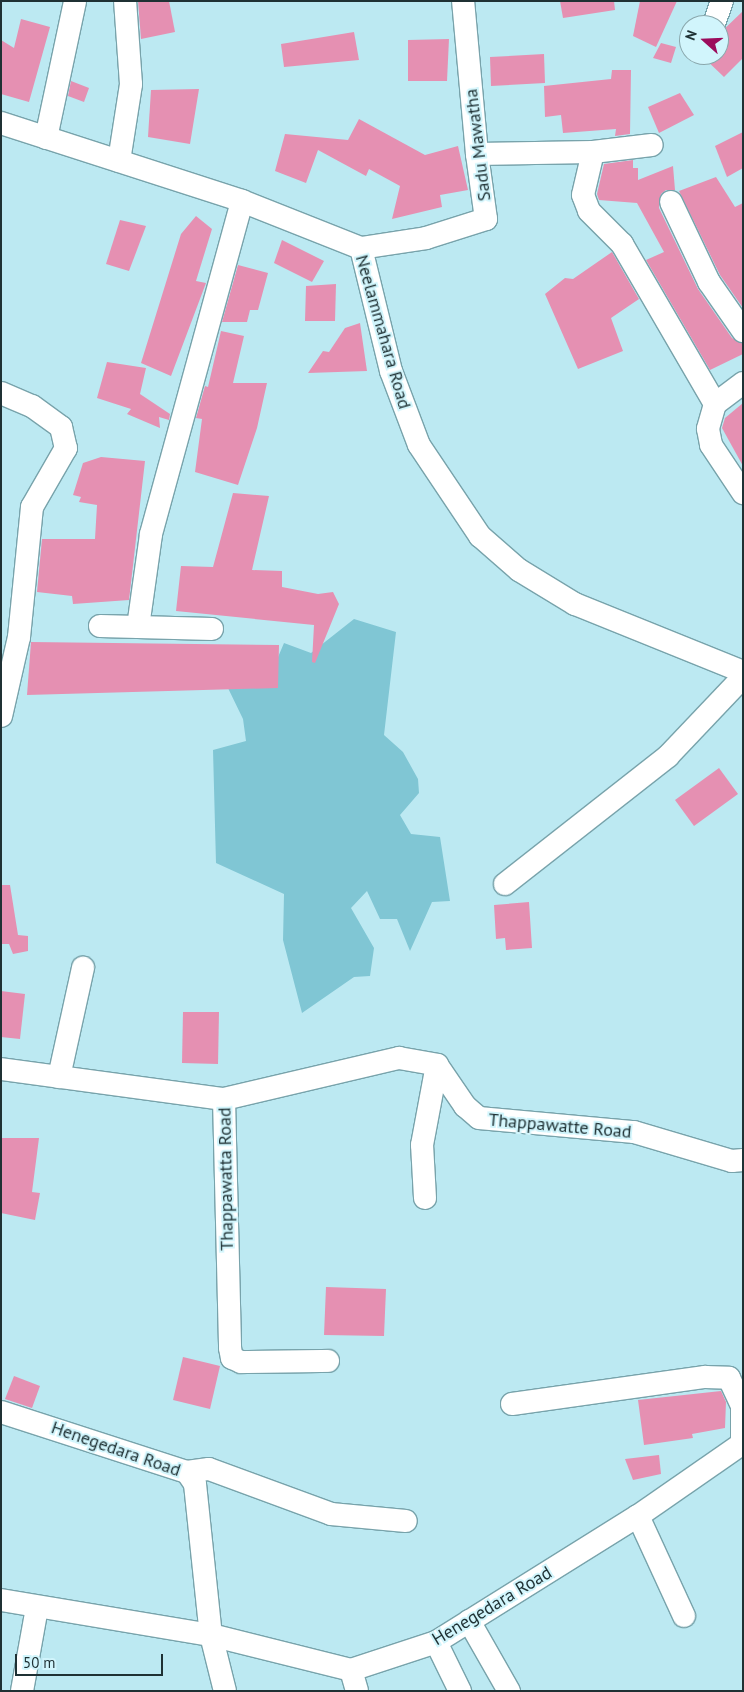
<!DOCTYPE html>
<style>
body{margin:0}
#map{position:relative;width:744px;height:1692px;overflow:hidden;background:#bce9f2;font-family:"PT Sans",sans-serif}
div>[style]{position:absolute}
[style*='--x']{left:calc(var(--x)*1px);top:calc(var(--y)*1px);width:calc(var(--w)*1px);rotate:calc(var(--a)*1deg)}
.green>*{inset:0;background:#80c6d4}
.building>*{inset:0;background:#e590b2}
.roads{filter:drop-shadow(1px 0 #78a3ab) drop-shadow(-1px 0 #78a3ab) drop-shadow(0 1px #78a3ab) drop-shadow(0 -1px #78a3ab)}
.minor>*{height:22px;margin:-11px;padding:0 11px;transform-origin:11px;border-radius:11px;background:#fff}
span{translate:-50% -50%;white-space:nowrap;text-align:center;line-height:1.15;-webkit-text-stroke:4px #d1f5fc;paint-order:stroke}
.street-label{font-size:18px;color:#1f3134}
.frame{position:absolute;inset:0;border:2px solid #1f3134;pointer-events:none}
.north{position:absolute;left:679px;top:15px;width:50px;height:50px;box-sizing:border-box;background:#d1f5fc;border:1px solid #8aa7ac;border-radius:50%;rotate:290deg;font-size:14px;font-weight:700;line-height:20px;text-align:center;color:#1f3134}
.north::after{content:'';display:block;margin:auto;width:18px;height:22px;background:#9b0c5c;clip-path:polygon(50% 0,100% 100%,50% 72%,0 100%)}
.scale{position:absolute;left:15px;top:1654px;width:148px;height:22px;box-sizing:border-box;border:2px solid #1f3134;border-top:0;padding-left:6px;font-size:15px;line-height:18px;white-space:nowrap;color:#1f3134;-webkit-text-stroke:4px #d1f5fc;paint-order:stroke}
</style>
<div id="map">
<div class="green">
<div style="clip-path:polygon(354px 619px,396px 632px,384px 735px,403px 752px,418px 779px,419px 793px,400px 815px,411px 834px,440px 837px,450px 901px,432px 902px,410px 951px,397px 919px,380px 919px,367px 891px,351px 908px,374px 948px,370px 976px,354px 977px,302px 1013px,283px 940px,284px 894px,216px 863px,213px 750px,246px 741px,243px 719px,227px 686px,267px 683px,284px 643px,311px 653px)"></div>
</div>
<div class="building">
<div style="clip-path:polygon(138px 1px,169px 1px,175px 32px,141px 39px)"></div>
<div style="clip-path:polygon(560px 1px,614px 1px,615px 10px,563px 18px)"></div>
<div style="clip-path:polygon(640px 1px,677px 1px,656px 47px,633px 36px)"></div>
<div style="clip-path:polygon(743px 11px,743px 58px,724px 77px,701px 55px,719px 55px,719px 34px)"></div>
<div style="clip-path:polygon(21px 19px,50px 27px,29px 102px,1px 94px,1px 40px,14px 48px)"></div>
<div style="clip-path:polygon(354px 32px,359px 60px,284px 67px,281px 44px)"></div>
<div style="clip-path:polygon(449px 39px,447px 81px,408px 81px,408px 40px)"></div>
<div style="clip-path:polygon(661px 43px,676px 47px,671px 63px,653px 58px)"></div>
<div style="clip-path:polygon(544px 54px,545px 83px,491px 86px,490px 57px)"></div>
<div style="clip-path:polygon(612px 70px,631px 70px,630px 134px,615px 136px,616px 129px,563px 133px,561px 115px,545px 117px,544px 86px,611px 79px)"></div>
<div style="clip-path:polygon(71px 81px,89px 88px,84px 102px,68px 96px)"></div>
<div style="clip-path:polygon(199px 89px,190px 144px,148px 137px,151px 90px)"></div>
<div style="clip-path:polygon(680px 93px,694px 115px,659px 133px,648px 107px)"></div>
<div style="clip-path:polygon(359px 119px,425px 155px,458px 146px,468px 190px,440px 195px,442px 207px,392px 219px,400px 186px,369px 169px,366px 176px,318px 150px,306px 183px,275px 171px,285px 134px,348px 140px)"></div>
<div style="clip-path:polygon(743px 132px,743px 168px,727px 177px,715px 146px)"></div>
<div style="clip-path:polygon(633px 160px,633px 168px,638px 168px,638px 180px,673px 166px,675px 190px,666px 190px,661px 194px,659px 208px,698px 289px,732px 338px,743px 344px,743px 354px,710px 370px,646px 260px,664px 252px,637px 203px,599px 200px,597px 194px,604px 164px)"></div>
<div style="clip-path:polygon(716px 177px,735px 207px,743px 203px,743px 308px,720px 275px,679px 191px)"></div>
<div style="clip-path:polygon(196px 216px,212px 229px,196px 281px,206px 283px,171px 376px,141px 363px,181px 234px)"></div>
<div style="clip-path:polygon(120px 220px,146px 226px,129px 271px,106px 264px)"></div>
<div style="clip-path:polygon(282px 240px,324px 261px,312px 282px,274px 263px)"></div>
<div style="clip-path:polygon(612px 252px,639px 299px,611px 318px,623px 351px,578px 369px,545px 294px,565px 278px,573px 279px)"></div>
<div style="clip-path:polygon(238px 265px,268px 273px,258px 310px,250px 310px,247px 322px,222px 322px)"></div>
<div style="clip-path:polygon(336px 284px,335px 321px,305px 321px,306px 286px)"></div>
<div style="clip-path:polygon(360px 323px,367px 371px,308px 373px,323px 351px,329px 352px,345px 328px)"></div>
<div style="clip-path:polygon(221px 331px,244px 336px,233px 383px,267px 383px,257px 428px,238px 485px,195px 472px,202px 419px,196px 418px,205px 386px,208px 387px)"></div>
<div style="clip-path:polygon(107px 362px,146px 368px,140px 394px,170px 414px,169px 420px,159px 417px,160px 428px,127px 414px,131px 409px,97px 398px)"></div>
<div style="clip-path:polygon(743px 403px,743px 466px,722px 428px,725px 418px)"></div>
<div style="clip-path:polygon(101px 457px,145px 461px,129px 600px,73px 604px,72px 596px,37px 592px,42px 539px,95px 539px,97px 505px,79px 502px,81px 497px,73px 495px,83px 463px)"></div>
<div style="clip-path:polygon(233px 493px,269px 496px,252px 570px,282px 571px,282px 587px,318px 594px,333px 592px,339px 604px,315px 663px,312px 662px,314px 625px,176px 611px,181px 566px,213px 567px)"></div>
<div style="clip-path:polygon(31px 642px,279px 645px,278px 688px,27px 695px)"></div>
<div style="clip-path:polygon(719px 768px,738px 794px,694px 826px,675px 800px)"></div>
<div style="clip-path:polygon(1px 885px,10px 885px,18px 935px,28px 936px,28px 951px,13px 954px,9px 944px,1px 944px)"></div>
<div style="clip-path:polygon(529px 902px,532px 948px,506px 950px,505px 938px,496px 939px,494px 905px)"></div>
<div style="clip-path:polygon(1px 991px,25px 994px,20px 1039px,1px 1037px)"></div>
<div style="clip-path:polygon(183px 1012px,219px 1012px,218px 1064px,182px 1063px)"></div>
<div style="clip-path:polygon(1px 1138px,39px 1138px,32px 1192px,40px 1193px,35px 1220px,1px 1213px)"></div>
<div style="clip-path:polygon(326px 1287px,386px 1289px,384px 1336px,324px 1335px)"></div>
<div style="clip-path:polygon(183px 1357px,220px 1366px,210px 1409px,173px 1400px)"></div>
<div style="clip-path:polygon(14px 1376px,40px 1386px,32px 1408px,5px 1399px)"></div>
<div style="clip-path:polygon(721px 1391px,726px 1402px,725px 1428px,692px 1434px,693px 1438px,644px 1445px,638px 1400px)"></div>
<div style="clip-path:polygon(659px 1455px,661px 1474px,633px 1480px,625px 1459px)"></div>
</div>
<div class="roads">
<div class="minor">
<div style="--x:715;--y:21;--w:21;--a:-71"></div>
<div style="--x:1;--y:123;--w:253;--a:17.9"></div>
<div style="--x:242;--y:201;--w:128;--a:21.6"></div>
<div style="--x:361;--y:248;--w:127;--a:76.3"></div>
<div style="--x:391;--y:371;--w:79;--a:69.3"></div>
<div style="--x:419;--y:445;--w:110;--a:56.2"></div>
<div style="--x:480;--y:536;--w:52;--a:41.1"></div>
<div style="--x:519;--y:570;--w:66;--a:31.3"></div>
<div style="--x:575;--y:604;--w:181;--a:22"></div>
<div style="--x:46;--y:138;--w:140;--a:-78"></div>
<div style="--x:593;--y:152;--w:44;--a:103.1"></div>
<div style="--x:583;--y:195;--w:17;--a:69"></div>
<div style="--x:589;--y:211;--w:47;--a:45"></div>
<div style="--x:622;--y:244;--w:185;--a:59.8"></div>
<div style="--x:477;--y:154;--w:116;--a:-1"></div>
<div style="--x:593;--y:152;--w:59;--a:-6.8"></div>
<div style="--x:119;--y:161;--w:78;--a:-81.1"></div>
<div style="--x:131;--y:84;--w:83;--a:-94.1"></div>
<div style="--x:671;--y:202;--w:89;--a:64.6"></div>
<div style="--x:709;--y:282;--w:60;--a:55.2"></div>
<div style="--x:361;--y:248;--w:66;--a:-8.7"></div>
<div style="--x:426;--y:238;--w:63;--a:-17.6"></div>
<div style="--x:486;--y:219;--w:66;--a:-97.9"></div>
<div style="--x:477;--y:154;--w:154;--a:-95.2"></div>
<div style="--x:743;--y:383;--w:35;--a:143"></div>
<div style="--x:715;--y:404;--w:26;--a:106"></div>
<div style="--x:708;--y:429;--w:16;--a:79"></div>
<div style="--x:711;--y:445;--w:58;--a:56.3"></div>
<div style="--x:1;--y:393;--w:34;--a:23"></div>
<div style="--x:32;--y:406;--w:36;--a:36"></div>
<div style="--x:61;--y:427;--w:22;--a:77"></div>
<div style="--x:66;--y:448;--w:68;--a:120"></div>
<div style="--x:32;--y:507;--w:131;--a:95.7"></div>
<div style="--x:19;--y:637;--w:81;--a:102.8"></div>
<div style="--x:100;--y:626;--w:112;--a:1.5"></div>
<div style="--x:138;--y:627;--w:94;--a:-82"></div>
<div style="--x:151;--y:534;--w:345;--a:-74.7"></div>
<div style="--x:505;--y:884;--w:207;--a:-38.1"></div>
<div style="--x:668;--y:756;--w:109;--a:-46.5"></div>
<div style="--x:1;--y:1069;--w:225;--a:7.7"></div>
<div style="--x:224;--y:1099;--w:249;--a:88.6"></div>
<div style="--x:230;--y:1348;--w:10;--a:79"></div>
<div style="--x:232;--y:1358;--w:10;--a:24"></div>
<div style="--x:241;--y:1362;--w:87;--a:-0.7"></div>
<div style="--x:59;--y:1077;--w:112;--a:-77.6"></div>
<div style="--x:224;--y:1099;--w:180;--a:-13.2"></div>
<div style="--x:399;--y:1058;--w:39;--a:10"></div>
<div style="--x:437;--y:1065;--w:50;--a:55.7"></div>
<div style="--x:465;--y:1106;--w:18;--a:41"></div>
<div style="--x:479;--y:1118;--w:156;--a:5.2"></div>
<div style="--x:634;--y:1132;--w:102;--a:16.5"></div>
<div style="--x:732;--y:1161;--w:11;--a:-5"></div>
<div style="--x:425;--y:1198;--w:53;--a:-93.2"></div>
<div style="--x:422;--y:1145;--w:81;--a:-79.4"></div>
<div style="--x:512;--y:1404;--w:195;--a:-8"></div>
<div style="--x:705;--y:1377;--w:24;--a:2"></div>
<div style="--x:729;--y:1378;--w:31;--a:65"></div>
<div style="--x:742;--y:1406;--w:37;--a:90"></div>
<div style="--x:1;--y:1412;--w:195;--a:17.9"></div>
<div style="--x:187;--y:1472;--w:14;--a:56"></div>
<div style="--x:195;--y:1484;--w:152;--a:84"></div>
<div style="--x:211;--y:1635;--w:58;--a:76"></div>
<div style="--x:187;--y:1472;--w:22;--a:-8"></div>
<div style="--x:209;--y:1469;--w:130;--a:20.2"></div>
<div style="--x:331;--y:1514;--w:75;--a:5.3"></div>
<div style="--x:638;--y:1516;--w:110;--a:65.3"></div>
<div style="--x:1;--y:1600;--w:213;--a:9.5"></div>
<div style="--x:211;--y:1635;--w:144;--a:14"></div>
<div style="--x:351;--y:1670;--w:89;--a:-18.2"></div>
<div style="--x:436;--y:1642;--w:238;--a:-32"></div>
<div style="--x:638;--y:1516;--w:128;--a:-34.8"></div>
<div style="--x:469;--y:1621;--w:81;--a:60.3"></div>
<div style="--x:436;--y:1642;--w:55;--a:63.9"></div>
<div style="--x:351;--y:1670;--w:22;--a:74"></div>
<div style="--x:22;--y:1691;--w:84;--a:-79.8"></div>
</div>
</div>
<div class="street-label">
<span style="left:478px;top:145px;rotate:-97deg">Sadu Mawatha</span>
<span style="left:383px;top:332px;rotate:74deg">Neelammahara Road</span>
<span style="left:560px;top:1126px;rotate:5deg">Thappawatte Road</span>
<span style="left:226px;top:1179px;rotate:-91deg">Thappawatta Road</span>
<span style="left:116px;top:1449px;rotate:19deg">Henegedara Road</span>
<span style="left:492px;top:1606px;rotate:-31deg">Henegedara Road</span>
</div>
<div class="frame"></div>
<div class="north">N</div>
<div class="scale">50 m</div>
</div>
